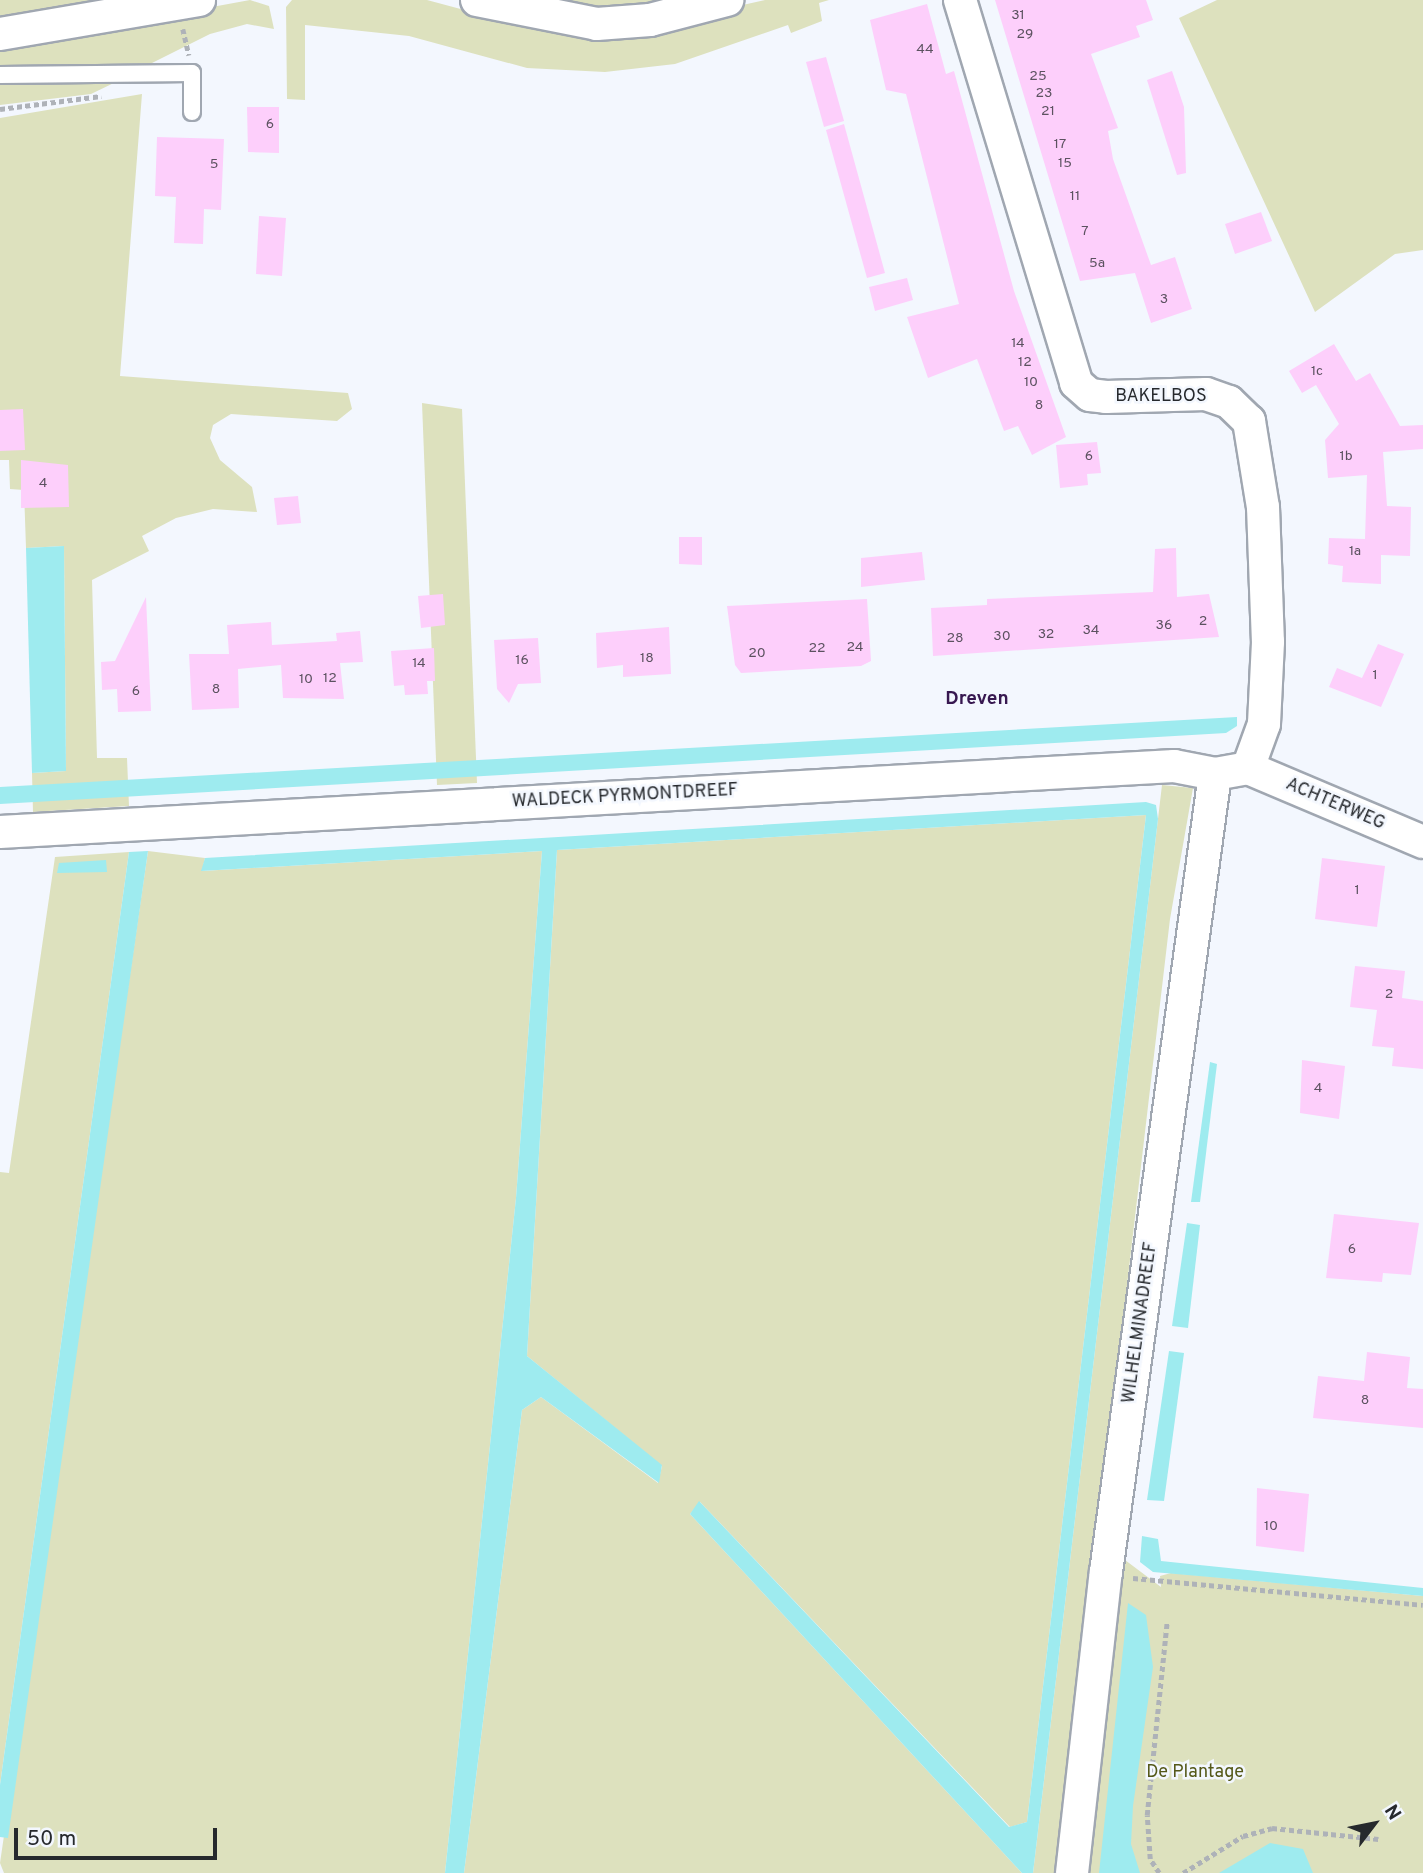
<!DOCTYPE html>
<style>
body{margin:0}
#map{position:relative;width:1423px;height:1873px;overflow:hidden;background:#f3f7fe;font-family:Overpass,sans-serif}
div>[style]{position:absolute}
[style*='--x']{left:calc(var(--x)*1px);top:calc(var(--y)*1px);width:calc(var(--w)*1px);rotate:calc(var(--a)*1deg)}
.green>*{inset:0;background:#dde1be}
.water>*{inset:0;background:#9eebef}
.building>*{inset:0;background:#fdcffb}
.path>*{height:4.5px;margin-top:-2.25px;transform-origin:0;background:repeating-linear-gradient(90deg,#aeb2b8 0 5px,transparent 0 8.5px)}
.roads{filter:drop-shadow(2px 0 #a0a7b1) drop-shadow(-2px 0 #a0a7b1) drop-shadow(0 2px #a0a7b1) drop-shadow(0 -2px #a0a7b1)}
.service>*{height:16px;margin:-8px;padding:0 8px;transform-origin:8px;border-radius:8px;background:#fff}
.minor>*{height:32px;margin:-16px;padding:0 16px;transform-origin:16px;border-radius:16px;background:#fff}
span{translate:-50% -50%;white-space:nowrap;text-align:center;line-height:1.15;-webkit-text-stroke:5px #f3f7fe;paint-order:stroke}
.number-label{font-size:14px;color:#5c5260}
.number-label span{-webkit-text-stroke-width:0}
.street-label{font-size:18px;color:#26292d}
.park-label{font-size:18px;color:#545818}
.neighbourhood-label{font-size:19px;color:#371850;font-weight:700}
.north{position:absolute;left:1339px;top:1789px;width:70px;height:70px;-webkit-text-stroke:5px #f3f7fe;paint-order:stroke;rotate:58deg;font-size:19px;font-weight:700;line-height:28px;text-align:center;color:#26292d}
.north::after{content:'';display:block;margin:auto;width:24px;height:32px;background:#26292d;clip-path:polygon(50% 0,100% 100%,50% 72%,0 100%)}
.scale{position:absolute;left:14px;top:1828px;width:203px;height:32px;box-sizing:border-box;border:4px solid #26292d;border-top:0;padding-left:9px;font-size:21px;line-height:24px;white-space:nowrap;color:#26292d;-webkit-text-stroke:5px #f3f7fe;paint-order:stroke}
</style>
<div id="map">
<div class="green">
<div style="clip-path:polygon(0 0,116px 0,0 27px)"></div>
<div style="clip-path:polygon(250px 0,269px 6px,274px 29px,247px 24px,210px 34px,148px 65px,0 67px,0 46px)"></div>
<div style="clip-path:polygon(292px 0,427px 0,520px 25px,608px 35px,765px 0,829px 0,819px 3px,822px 21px,791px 33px,788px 25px,675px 64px,605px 72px,527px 68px,409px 36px,305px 25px,305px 100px,287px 99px,286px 7px)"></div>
<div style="clip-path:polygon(521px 0,678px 0,585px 14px)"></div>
<div style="clip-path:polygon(1217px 0,1423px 0,1423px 250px,1395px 254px,1315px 312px,1179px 18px)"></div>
<div style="clip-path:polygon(0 80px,120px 80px,91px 94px,0 105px)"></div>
<div style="clip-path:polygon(142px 94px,120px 376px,348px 393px,352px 409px,337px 421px,231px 414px,213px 425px,210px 438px,220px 460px,252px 487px,257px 512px,213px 509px,176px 518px,142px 536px,149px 551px,92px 580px,97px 758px,127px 758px,129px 806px,33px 812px,32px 773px,66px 771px,64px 546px,26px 548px,24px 490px,10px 489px,9px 460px,0 460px,0 118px)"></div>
<div style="clip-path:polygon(422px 403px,462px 409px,477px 783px,437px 785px)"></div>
<div style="clip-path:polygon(1162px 785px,1193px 788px,1170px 919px,1058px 1873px,1033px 1873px)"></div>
<div style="clip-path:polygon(1146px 815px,1027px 1822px,1010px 1827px,700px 1502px,690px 1514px,1022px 1873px,464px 1873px,522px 1410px,541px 1397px,658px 1483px,662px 1466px,527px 1356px,557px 850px)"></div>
<div style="clip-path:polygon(148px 851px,205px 858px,202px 871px,542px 851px,516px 1198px,445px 1873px,4px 1873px,0 1863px)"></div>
<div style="clip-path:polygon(129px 852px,0 1785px,0 1172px,9px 1173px,55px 857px)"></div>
<div style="clip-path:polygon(1117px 1554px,1161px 1587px,1160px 1576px,1171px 1573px,1423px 1596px,1423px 1873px,1085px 1873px)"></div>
</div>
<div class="water">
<div style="clip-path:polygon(64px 546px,66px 771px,32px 773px,26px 548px)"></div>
<div style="clip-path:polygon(1237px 717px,1237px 726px,1226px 733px,0 804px,0 787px)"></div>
<div style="clip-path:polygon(1146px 802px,1156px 805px,1158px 819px,1033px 1873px,1022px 1873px,690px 1514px,699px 1501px,1009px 1827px,1027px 1822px,1146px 815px,557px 850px,527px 1356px,662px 1465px,659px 1483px,541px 1397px,522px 1410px,464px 1873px,445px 1873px,516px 1198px,542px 851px,201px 871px,205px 858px)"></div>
<div style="clip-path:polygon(148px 851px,8px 1838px,0 1837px,0 1785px,129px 852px)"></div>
<div style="clip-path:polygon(106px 860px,107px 872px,57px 873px,59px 863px)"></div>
<div style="clip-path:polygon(1210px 1062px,1217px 1064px,1200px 1202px,1191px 1202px)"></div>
<div style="clip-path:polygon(1187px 1223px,1200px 1225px,1188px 1328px,1172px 1326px)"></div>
<div style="clip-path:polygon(1169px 1351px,1184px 1353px,1164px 1501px,1147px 1500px)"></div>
<div style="clip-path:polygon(1142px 1536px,1158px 1539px,1161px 1561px,1423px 1588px,1423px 1596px,1153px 1572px,1140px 1562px)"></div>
<div style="clip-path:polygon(1128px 1603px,1146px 1615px,1153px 1667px,1133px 1806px,1131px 1844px,1140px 1873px,1099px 1873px)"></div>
<div style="clip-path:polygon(1270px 1843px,1303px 1849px,1313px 1873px,1219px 1873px)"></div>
</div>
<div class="building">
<div style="clip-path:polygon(995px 0,1146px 0,1153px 20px,1136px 26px,1140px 37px,1091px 54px,1118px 128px,1108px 131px,1113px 159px,1151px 265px,1175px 257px,1192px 309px,1151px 323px,1135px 273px,1080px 281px)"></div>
<div style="clip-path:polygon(927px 4px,946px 74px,954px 71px,1014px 291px,1066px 437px,1032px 455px,1018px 426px,1004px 431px,977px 359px,928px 378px,907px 317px,959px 304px,906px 94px,886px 90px,870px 20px)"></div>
<div style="clip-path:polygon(826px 57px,844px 121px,824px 127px,806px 62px)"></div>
<div style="clip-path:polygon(1172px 71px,1184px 107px,1186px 173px,1177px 175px,1147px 80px)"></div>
<div style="clip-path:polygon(247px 107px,279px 107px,279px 153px,248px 152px)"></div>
<div style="clip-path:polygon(844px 124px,885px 273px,867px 278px,826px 130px)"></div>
<div style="clip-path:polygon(157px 137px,224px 139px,221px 210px,204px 209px,203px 244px,174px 243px,176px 197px,155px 196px)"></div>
<div style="clip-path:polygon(1261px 212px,1272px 241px,1235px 254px,1225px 224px)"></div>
<div style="clip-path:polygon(259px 216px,286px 218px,282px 276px,256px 274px)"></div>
<div style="clip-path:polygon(907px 278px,913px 300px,875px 311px,869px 287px)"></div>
<div style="clip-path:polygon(1334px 344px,1356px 381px,1370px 373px,1400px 426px,1423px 425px,1423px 449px,1383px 452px,1387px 506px,1411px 507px,1410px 556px,1381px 555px,1381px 584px,1342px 582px,1343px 566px,1328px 564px,1329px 538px,1365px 539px,1367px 475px,1328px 478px,1325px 440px,1339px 424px,1316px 385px,1302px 393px,1289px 371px)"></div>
<div style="clip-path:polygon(23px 409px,25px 450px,0 451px,0 410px)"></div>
<div style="clip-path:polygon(1097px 442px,1101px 473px,1087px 474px,1088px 485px,1060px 488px,1056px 445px)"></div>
<div style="clip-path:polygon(21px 460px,68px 465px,69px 507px,21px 508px)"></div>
<div style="clip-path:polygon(298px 496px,301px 523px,277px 525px,274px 498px)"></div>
<div style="clip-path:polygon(679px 537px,702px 537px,702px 565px,679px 564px)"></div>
<div style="clip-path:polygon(1176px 548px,1177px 597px,1209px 594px,1219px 637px,933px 656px,931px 608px,987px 605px,987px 599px,1153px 592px,1155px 549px)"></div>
<div style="clip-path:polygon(922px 552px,925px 580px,861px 587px,861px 558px)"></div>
<div style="clip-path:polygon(443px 594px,445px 625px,421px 628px,418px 596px)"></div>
<div style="clip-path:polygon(146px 597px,151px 711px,118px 712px,117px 689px,102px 690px,101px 662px,115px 661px)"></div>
<div style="clip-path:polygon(867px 599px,871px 661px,861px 666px,741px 673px,735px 665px,727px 606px)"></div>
<div style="clip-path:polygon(271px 622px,272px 645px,337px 641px,336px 633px,360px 631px,363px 662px,340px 663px,344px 699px,283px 698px,281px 665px,238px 669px,239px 708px,192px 710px,189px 654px,229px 654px,227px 625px)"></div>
<div style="clip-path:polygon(669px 627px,671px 674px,623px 677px,623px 665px,597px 668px,596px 633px)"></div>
<div style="clip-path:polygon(538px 638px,541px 683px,518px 684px,509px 703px,497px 689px,494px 640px)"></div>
<div style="clip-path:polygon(1378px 644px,1404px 654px,1381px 707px,1329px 687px,1337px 668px,1362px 678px)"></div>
<div style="clip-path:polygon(434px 648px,435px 681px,427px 681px,428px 694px,405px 695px,404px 685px,394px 686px,391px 651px)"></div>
<div style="clip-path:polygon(1322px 858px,1385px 866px,1377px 927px,1315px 919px)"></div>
<div style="clip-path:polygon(1355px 966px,1405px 971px,1402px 998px,1423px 1001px,1423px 1069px,1392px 1066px,1394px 1048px,1372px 1046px,1377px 1010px,1350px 1007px)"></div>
<div style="clip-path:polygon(1302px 1060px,1345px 1066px,1339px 1119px,1300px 1113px)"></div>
<div style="clip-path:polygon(1334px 1214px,1419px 1223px,1411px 1275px,1383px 1273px,1382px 1282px,1326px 1278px)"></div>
<div style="clip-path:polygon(1367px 1352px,1410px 1357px,1407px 1388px,1423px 1389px,1423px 1428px,1313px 1418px,1318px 1376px,1364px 1381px)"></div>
<div style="clip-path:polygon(1257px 1488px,1309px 1494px,1304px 1552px,1256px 1546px)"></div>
</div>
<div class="path">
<div style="--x:183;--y:29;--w:27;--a:77"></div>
<div style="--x:0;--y:109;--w:102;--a:-7.3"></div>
<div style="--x:1133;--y:1578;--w:291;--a:5.3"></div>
<div style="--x:1159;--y:1873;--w:17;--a:-123"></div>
<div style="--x:1150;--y:1859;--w:44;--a:-93.9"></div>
<div style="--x:1147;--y:1815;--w:195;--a:-84.1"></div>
<div style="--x:1183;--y:1873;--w:70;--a:-31.7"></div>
<div style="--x:1243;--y:1836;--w:30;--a:-15"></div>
<div style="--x:1272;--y:1828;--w:107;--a:5.9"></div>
</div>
<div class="roads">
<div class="service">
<div style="--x:0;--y:75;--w:192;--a:-0.6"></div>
<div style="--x:192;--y:73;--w:39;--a:90"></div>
</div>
<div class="minor">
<div style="--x:477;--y:0;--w:122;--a:11.3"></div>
<div style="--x:597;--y:24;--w:53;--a:-4.3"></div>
<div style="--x:650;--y:20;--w:80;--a:-14.6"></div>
<div style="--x:960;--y:0;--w:400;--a:73.1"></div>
<div style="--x:1076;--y:383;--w:18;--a:41"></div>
<div style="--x:1090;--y:395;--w:16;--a:7"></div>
<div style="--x:1106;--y:397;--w:100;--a:-1.7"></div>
<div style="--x:1206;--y:394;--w:24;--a:19"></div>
<div style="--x:1229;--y:402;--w:28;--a:44"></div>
<div style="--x:1249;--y:421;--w:87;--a:80.8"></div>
<div style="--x:1263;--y:507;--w:135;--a:87.9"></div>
<div style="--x:1268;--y:642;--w:82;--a:92.8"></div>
<div style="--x:1264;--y:724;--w:47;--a:110"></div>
<div style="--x:0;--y:34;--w:202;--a:-9.7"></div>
<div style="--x:0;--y:832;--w:1176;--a:-3.22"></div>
<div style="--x:1174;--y:766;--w:42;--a:11"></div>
<div style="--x:1215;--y:774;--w:34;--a:-10"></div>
<div style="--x:1248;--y:768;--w:190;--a:22.9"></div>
<div style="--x:1072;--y:1873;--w:303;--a:-83.6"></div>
<div style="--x:1106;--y:1572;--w:805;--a:-82.22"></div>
</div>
</div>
<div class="number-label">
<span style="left:1018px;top:16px">31</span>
<span style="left:1025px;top:35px">29</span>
<span style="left:925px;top:50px">44</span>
<span style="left:1038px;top:77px">25</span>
<span style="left:1044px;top:94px">23</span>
<span style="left:1048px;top:112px">21</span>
<span style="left:270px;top:125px">6</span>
<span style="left:1060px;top:145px">17</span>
<span style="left:1065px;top:164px">15</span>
<span style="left:214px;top:165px">5</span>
<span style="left:1075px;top:197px">11</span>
<span style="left:1085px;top:232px">7</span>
<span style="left:1097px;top:264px">5a</span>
<span style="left:1164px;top:300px">3</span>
<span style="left:1018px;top:344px">14</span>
<span style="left:1025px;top:363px">12</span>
<span style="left:1317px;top:372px">1c</span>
<span style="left:1031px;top:383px">10</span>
<span style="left:1039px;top:406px">8</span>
<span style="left:1089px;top:457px">6</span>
<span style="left:1346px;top:457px">1b</span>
<span style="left:43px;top:484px">4</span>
<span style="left:1355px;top:552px">1a</span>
<span style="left:1203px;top:622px">2</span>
<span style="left:1164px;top:626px">36</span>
<span style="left:1091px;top:631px">34</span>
<span style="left:1046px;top:635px">32</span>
<span style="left:1002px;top:637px">30</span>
<span style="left:955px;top:639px">28</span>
<span style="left:855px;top:648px">24</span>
<span style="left:817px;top:649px">22</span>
<span style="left:757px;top:654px">20</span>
<span style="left:647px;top:659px">18</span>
<span style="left:522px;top:661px">16</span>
<span style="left:419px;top:664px">14</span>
<span style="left:1375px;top:676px">1</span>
<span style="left:330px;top:679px">12</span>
<span style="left:306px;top:680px">10</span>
<span style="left:216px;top:690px">8</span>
<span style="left:136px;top:692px">6</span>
<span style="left:1357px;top:891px">1</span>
<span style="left:1389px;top:995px">2</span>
<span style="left:1318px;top:1089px">4</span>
<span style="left:1352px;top:1250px">6</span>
<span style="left:1365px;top:1401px">8</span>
<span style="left:1271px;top:1527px">10</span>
</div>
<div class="street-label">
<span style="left:1161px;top:397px">BAKELBOS</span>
<span style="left:625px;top:797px;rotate:-3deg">WALDECK PYRMONTDREEF</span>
<span style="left:1335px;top:805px;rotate:23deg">ACHTERWEG</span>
<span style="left:1141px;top:1323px;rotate:-82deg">WILHELMINADREEF</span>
</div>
<div class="park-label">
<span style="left:1195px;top:1773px">De Plantage</span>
</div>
<div class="neighbourhood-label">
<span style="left:977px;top:700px">Dreven</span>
</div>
<div class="north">N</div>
<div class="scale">50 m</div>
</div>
